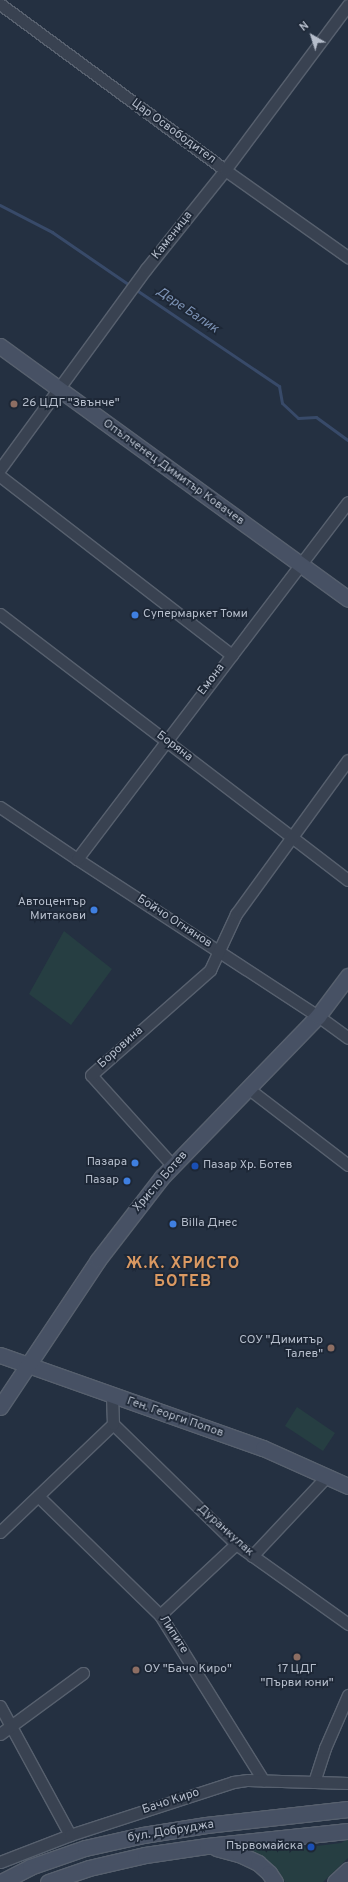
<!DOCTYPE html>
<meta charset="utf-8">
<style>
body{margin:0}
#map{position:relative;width:348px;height:1882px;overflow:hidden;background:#243041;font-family:Overpass,sans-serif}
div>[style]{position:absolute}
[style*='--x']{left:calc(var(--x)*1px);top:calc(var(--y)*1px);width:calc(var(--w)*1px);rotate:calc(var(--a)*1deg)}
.green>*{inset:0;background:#263e42}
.stream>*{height:3px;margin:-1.5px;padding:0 1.5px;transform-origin:1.5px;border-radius:1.5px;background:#384a69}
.roads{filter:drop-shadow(1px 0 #57606e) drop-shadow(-1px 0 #57606e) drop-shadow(0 1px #57606e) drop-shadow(0 -1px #57606e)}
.street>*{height:11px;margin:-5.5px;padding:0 5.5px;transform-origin:5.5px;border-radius:5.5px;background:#394251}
.secondary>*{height:15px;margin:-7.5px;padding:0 7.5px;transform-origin:7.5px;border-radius:7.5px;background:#475164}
.dots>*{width:11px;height:11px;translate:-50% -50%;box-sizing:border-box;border:2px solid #1d2736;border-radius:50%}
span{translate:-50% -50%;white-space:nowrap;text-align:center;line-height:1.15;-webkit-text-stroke:3.5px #1d2736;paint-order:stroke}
.street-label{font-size:12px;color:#b5bdcb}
.poi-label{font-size:12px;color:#b5bdcb}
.left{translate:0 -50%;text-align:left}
.right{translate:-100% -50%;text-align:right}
.water-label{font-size:13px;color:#7c92b4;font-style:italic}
.district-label{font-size:16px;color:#da9962;font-weight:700;letter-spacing:1px}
.north{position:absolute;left:292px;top:16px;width:40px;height:40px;-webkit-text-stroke:3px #1d2736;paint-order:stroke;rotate:321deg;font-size:11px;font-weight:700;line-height:16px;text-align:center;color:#b5bdcb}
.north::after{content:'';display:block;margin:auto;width:14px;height:18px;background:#b5bdcb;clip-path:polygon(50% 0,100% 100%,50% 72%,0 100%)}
</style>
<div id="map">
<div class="green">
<div style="clip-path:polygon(64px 931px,112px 969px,71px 1025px,29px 994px)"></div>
<div style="clip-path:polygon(297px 1407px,335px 1433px,323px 1451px,285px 1426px)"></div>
<div style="clip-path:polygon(348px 1839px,348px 1858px,323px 1882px,285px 1882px,276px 1868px,266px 1860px,240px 1849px,293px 1845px,301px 1848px,341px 1843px)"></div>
</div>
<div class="stream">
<div style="--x:0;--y:205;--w:59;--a:27.4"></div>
<div style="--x:52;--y:232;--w:96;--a:34.4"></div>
<div style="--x:135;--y:289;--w:174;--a:34"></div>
<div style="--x:279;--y:386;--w:17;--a:80"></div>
<div style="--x:282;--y:403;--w:22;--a:43"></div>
<div style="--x:298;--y:418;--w:18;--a:-3"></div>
<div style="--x:316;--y:417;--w:39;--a:36"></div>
</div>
<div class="roads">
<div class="street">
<div style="--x:0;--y:4;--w:280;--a:36.4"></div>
<div style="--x:225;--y:170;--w:151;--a:35.3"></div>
<div style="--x:0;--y:469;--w:248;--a:-53.9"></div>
<div style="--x:146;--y:269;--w:127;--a:-51.4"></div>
<div style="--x:225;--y:170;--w:206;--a:-53.3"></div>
<div style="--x:0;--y:476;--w:293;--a:37.7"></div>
<div style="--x:0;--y:614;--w:438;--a:37.4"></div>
<div style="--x:0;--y:807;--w:93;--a:34"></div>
<div style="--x:77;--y:859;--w:288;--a:33.1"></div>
<div style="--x:318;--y:1016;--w:37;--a:36"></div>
<div style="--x:77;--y:859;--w:448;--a:-52.8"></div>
<div style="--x:249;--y:1089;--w:125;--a:37.5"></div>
<div style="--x:173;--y:1166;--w:122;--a:-132"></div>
<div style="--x:91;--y:1075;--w:159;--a:-41.4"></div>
<div style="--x:210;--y:970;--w:62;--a:-65.1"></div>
<div style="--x:236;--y:914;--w:190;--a:-54"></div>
<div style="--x:113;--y:1424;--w:172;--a:44.3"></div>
<div style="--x:236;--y:1544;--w:138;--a:35.5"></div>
<div style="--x:38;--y:1496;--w:170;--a:44.3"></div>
<div style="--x:160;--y:1615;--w:195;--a:58"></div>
<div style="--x:0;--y:1532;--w:156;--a:-43.7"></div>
<div style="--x:113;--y:1424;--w:28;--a:-92"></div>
<div style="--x:252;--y:1556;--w:110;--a:-46.8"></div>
<div style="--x:160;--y:1615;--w:104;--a:-43.1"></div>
<div style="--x:0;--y:1706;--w:147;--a:61.5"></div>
<div style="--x:0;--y:1734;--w:103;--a:-36.3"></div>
<div style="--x:314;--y:1782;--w:36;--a:-72"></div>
<div style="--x:325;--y:1748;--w:58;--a:-66.5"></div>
<div style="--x:0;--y:1862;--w:75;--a:-21.1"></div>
<div style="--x:70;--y:1835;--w:171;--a:-18"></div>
<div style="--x:233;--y:1782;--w:15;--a:-8"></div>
<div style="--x:248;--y:1780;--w:100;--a:1.7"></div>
</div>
<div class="secondary">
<div style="--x:0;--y:346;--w:430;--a:36"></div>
<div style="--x:0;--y:1355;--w:279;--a:19.5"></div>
<div style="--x:263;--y:1448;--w:93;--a:24.1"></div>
<div style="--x:0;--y:1407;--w:177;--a:-56.3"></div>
<div style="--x:98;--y:1260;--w:105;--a:-52.4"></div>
<div style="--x:162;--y:1177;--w:224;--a:-45.9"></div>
<div style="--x:318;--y:1016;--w:50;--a:-53.1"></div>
<div style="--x:216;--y:1848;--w:24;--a:15"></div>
<div style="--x:239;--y:1854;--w:21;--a:25"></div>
<div style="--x:258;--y:1863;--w:15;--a:42"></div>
<div style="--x:269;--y:1873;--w:11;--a:56"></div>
<div style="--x:1;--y:1882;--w:33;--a:-27"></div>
<div style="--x:30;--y:1867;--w:58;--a:-19.1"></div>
<div style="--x:85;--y:1848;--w:59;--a:-12.6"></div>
<div style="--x:143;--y:1835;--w:64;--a:-9"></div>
<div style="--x:206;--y:1825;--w:143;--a:-6.4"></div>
<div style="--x:48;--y:1882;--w:43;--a:-18.9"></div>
<div style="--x:89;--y:1868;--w:57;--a:-13.1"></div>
<div style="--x:145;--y:1855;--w:63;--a:-8.3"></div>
<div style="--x:207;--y:1846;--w:142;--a:-6.1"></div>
<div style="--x:335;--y:1882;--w:18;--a:-43"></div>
</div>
</div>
<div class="dots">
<div style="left:14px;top:404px;background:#8d6e63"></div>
<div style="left:135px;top:615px;background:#3f7fe0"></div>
<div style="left:94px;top:910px;background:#3f7fe0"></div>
<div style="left:135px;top:1163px;background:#3f7fe0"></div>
<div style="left:195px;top:1166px;background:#1a4fb4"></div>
<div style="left:127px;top:1181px;background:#3f7fe0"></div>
<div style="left:173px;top:1224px;background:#3f7fe0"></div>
<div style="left:331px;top:1348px;background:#8d6e63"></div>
<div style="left:297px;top:1657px;background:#8d6e63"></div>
<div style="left:136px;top:1670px;background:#8d6e63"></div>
<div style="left:311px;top:1847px;background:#1a4fb4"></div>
</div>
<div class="street-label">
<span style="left:173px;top:132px;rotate:36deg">Цар Освободител</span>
<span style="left:173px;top:236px;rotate:-52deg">Каменица</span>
<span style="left:173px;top:473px;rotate:36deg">Опълченец Димитър Ковачев</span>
<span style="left:212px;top:680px;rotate:-53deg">Емона</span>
<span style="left:174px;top:747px;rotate:37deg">Боряна</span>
<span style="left:174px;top:922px;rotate:33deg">Бойчо Огнянов</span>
<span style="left:121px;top:1048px;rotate:-42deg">Боровина</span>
<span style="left:161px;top:1182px;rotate:-49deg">Христо Ботев</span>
<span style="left:175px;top:1418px;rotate:19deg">Ген. Георги Попов</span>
<span style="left:225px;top:1531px;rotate:42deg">Дуранкулак</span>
<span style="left:173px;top:1635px;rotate:57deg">Липите</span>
<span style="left:171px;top:1802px;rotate:-18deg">Бачо Киро</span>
<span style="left:171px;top:1832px;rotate:-9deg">бул. Добруджа</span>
</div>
<div class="poi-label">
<span class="left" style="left:22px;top:404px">26 ЦДГ "Звънче"</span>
<span class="left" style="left:143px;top:615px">Супермаркет Томи</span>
<span class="right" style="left:86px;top:910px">Автоцентър<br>Митакови</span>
<span class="right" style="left:127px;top:1163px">Пазара</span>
<span class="left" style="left:203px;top:1166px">Пазар Хр. Ботев</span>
<span class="right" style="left:119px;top:1181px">Пазар</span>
<span class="left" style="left:181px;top:1224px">Billa Днес</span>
<span class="right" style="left:323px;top:1348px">СОУ "Димитър<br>Талев"</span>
<span class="left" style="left:144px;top:1670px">ОУ "Бачо Киро"</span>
<span style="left:297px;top:1677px">17 ЦДГ<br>"Първи юни"</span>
<span class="right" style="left:303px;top:1847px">Първомайска</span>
</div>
<div class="water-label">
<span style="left:187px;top:311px;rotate:34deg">Дере Балик</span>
</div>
<div class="district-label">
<span style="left:183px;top:1273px">Ж.К. ХРИСТО<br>БОТЕВ</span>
</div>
<div class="north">N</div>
</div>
